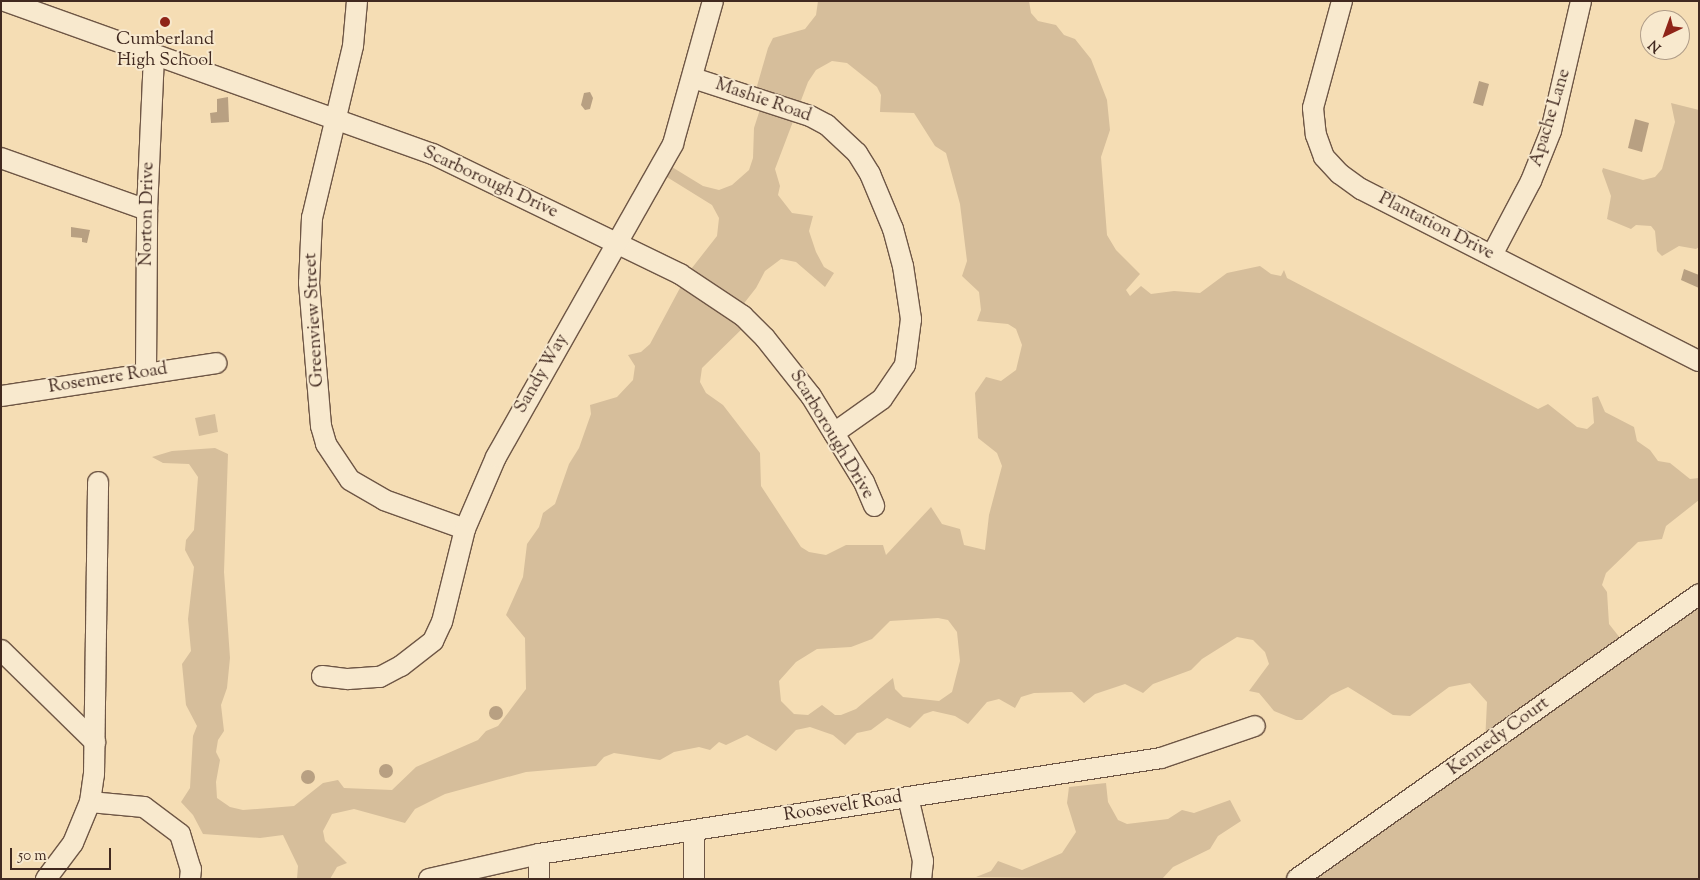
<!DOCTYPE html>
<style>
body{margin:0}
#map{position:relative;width:1700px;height:880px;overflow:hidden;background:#f5ddb4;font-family:"Sorts Mill Goudy",serif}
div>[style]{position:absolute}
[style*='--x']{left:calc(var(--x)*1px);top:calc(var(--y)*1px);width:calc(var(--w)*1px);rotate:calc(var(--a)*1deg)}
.green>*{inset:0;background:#d6be9b}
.water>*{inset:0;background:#b8a082}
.round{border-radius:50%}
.roads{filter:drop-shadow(1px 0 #6e5645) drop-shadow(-1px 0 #6e5645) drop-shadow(0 1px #6e5645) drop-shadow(0 -1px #6e5645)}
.minor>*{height:20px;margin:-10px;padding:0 10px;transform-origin:10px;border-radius:10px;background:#f8e9ce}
.dots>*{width:14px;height:14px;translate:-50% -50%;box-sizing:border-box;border:2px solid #f8e9ce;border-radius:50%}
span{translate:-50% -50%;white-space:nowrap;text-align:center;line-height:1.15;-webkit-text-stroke:4px #f8e9ce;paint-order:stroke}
.poi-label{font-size:18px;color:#412920}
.street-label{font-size:18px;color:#412920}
.frame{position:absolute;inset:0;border:2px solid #412920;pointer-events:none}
.north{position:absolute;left:1640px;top:10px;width:50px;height:50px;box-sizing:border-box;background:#f8e9ce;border:1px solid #af9c88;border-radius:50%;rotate:222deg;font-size:14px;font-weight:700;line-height:20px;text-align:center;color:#412920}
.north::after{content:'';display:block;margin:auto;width:18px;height:22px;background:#8f2418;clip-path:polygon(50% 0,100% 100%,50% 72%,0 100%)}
.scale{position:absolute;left:10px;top:848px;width:101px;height:22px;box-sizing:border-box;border:2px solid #412920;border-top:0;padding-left:6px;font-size:15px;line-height:18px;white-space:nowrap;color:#412920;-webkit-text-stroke:4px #f8e9ce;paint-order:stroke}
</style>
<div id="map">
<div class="green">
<div style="clip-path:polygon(evenodd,818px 1px,1029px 1px,1031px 13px,1038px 21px,1056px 25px,1064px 35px,1075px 39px,1091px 59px,1107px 100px,1110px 130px,1101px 157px,1107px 235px,1116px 250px,1140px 274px,1126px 290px,1130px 296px,1141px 286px,1151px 294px,1174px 291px,1200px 293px,1227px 273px,1260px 266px,1271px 274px,1281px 276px,1284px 270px,1287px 278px,1538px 409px,1548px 404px,1577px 427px,1587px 429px,1594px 423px,1592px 398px,1598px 396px,1605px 412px,1634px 427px,1637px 441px,1650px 450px,1658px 461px,1670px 463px,1690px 479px,1699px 478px,1699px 500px,1666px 526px,1662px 539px,1638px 542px,1606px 573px,1602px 585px,1607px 592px,1609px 624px,1628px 648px,1699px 599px,1699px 879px,1305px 879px,1485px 743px,1487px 702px,1470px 683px,1449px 687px,1410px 716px,1393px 715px,1348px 687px,1331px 695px,1302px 720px,1296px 720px,1274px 711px,1259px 693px,1249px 691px,1269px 664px,1265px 652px,1253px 640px,1237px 637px,1202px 659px,1191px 670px,1153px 684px,1143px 693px,1125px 684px,1095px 694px,1084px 703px,1072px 692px,1034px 693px,1021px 697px,1015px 708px,999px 699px,987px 702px,968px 724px,955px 716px,933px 711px,924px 714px,910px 728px,887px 718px,871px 730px,857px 733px,845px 745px,833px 735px,810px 727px,796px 730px,776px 751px,747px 735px,726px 745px,719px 742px,710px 750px,699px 747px,674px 752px,660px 760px,614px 753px,604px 757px,596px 766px,526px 772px,445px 794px,415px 809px,405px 823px,354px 809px,332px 814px,323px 831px,325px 841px,347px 863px,337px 867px,330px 879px,297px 879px,298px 866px,283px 835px,260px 838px,203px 834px,193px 815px,181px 802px,190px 788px,193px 736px,197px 726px,186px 705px,182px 664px,191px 651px,188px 619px,194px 567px,185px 550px,186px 540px,194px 530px,198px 477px,189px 464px,163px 463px,152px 457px,172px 451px,215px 448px,228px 454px,224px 572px,230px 658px,227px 688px,221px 705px,224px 731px,218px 740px,216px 752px,220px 760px,216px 782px,217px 798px,230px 807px,243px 810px,294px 806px,323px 783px,338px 780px,344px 788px,392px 790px,416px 767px,478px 740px,486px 731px,498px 726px,526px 689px,525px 638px,506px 615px,523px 577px,527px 544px,539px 527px,543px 513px,555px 504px,569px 464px,579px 448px,591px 414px,590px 405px,617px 397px,633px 380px,635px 366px,628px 355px,641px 352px,650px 344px,688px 273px,717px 236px,719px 218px,712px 205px,662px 174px,667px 164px,703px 186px,719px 190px,732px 185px,749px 170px,753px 158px,754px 128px,763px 100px,755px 93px,768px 48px,773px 38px,805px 29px,816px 15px,818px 1px,832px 61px,847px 63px,877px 87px,881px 95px,880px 112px,914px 113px,935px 146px,946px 153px,960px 204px,967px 261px,962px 276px,979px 292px,981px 310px,977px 321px,1008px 324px,1016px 329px,1022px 345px,1016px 370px,1001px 381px,986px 377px,975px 393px,978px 438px,997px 453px,1002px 466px,989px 515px,985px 550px,964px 545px,960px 529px,942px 524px,931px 507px,886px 555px,883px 545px,846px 545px,826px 555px,809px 552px,801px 547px,761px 486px,760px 453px,723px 405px,706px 393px,700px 382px,702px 368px,748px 323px,738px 311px,756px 288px,765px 271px,781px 259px,796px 262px,825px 287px,834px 273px,824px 267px,816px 252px,809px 231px,813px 216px,792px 213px,778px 195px,780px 186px,775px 169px,808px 82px,816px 70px,832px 61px,818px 1px,938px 618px,948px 620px,957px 632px,960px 661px,952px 692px,939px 701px,903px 697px,895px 689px,893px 678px,856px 709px,841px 715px,835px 715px,822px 705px,808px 715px,794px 714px,781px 701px,779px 681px,796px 662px,817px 649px,851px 647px,872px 639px,890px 621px,938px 618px)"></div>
<div style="clip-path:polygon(1671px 103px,1699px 110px,1699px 247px,1696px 249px,1679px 246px,1662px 256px,1657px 251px,1655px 231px,1651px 226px,1636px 225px,1631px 229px,1607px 219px,1611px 196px,1602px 171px,1603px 168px,1643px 180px,1655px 177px,1662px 169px,1675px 122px)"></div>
<div style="clip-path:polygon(215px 414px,218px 432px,199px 436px,195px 418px)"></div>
<div style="clip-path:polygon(1106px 783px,1108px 802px,1118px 820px,1127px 824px,1168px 819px,1182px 810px,1194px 813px,1230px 800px,1241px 821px,1218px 836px,1210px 849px,1173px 867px,1162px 879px,976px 877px,991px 871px,998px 861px,1022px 870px,1062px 853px,1076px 832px,1067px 803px,1069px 787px)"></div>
</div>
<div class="water">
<div style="clip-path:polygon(1479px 81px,1489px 84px,1483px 106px,1473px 103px)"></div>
<div style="clip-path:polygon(590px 92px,593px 98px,590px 109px,585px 110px,581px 105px,584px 93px)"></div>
<div style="clip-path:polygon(228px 97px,229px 122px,211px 123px,210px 113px,217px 112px,217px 99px)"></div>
<div style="clip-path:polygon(1635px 119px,1649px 123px,1642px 152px,1628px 148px)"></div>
<div style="clip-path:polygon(71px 227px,90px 230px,87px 243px,82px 242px,82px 238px,71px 237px)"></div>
<div style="clip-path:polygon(1684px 269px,1699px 275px,1699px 288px,1681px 280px)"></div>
<div class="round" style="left:489px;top:706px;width:14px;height:14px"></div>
<div class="round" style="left:379px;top:764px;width:14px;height:14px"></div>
<div class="round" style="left:301px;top:770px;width:14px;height:14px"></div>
</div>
<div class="roads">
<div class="minor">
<div style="--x:5;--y:1;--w:455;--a:19.7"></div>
<div style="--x:433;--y:154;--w:275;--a:25.9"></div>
<div style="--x:680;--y:274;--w:76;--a:33.7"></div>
<div style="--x:743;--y:316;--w:31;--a:45"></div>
<div style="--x:765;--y:338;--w:74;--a:51.6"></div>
<div style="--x:811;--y:396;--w:101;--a:58.4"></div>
<div style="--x:864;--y:482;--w:26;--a:67"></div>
<div style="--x:357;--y:1;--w:45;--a:95.1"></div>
<div style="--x:353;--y:46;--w:177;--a:103.4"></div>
<div style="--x:312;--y:218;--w:65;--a:92.6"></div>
<div style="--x:309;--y:283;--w:144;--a:85.2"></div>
<div style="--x:321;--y:426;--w:19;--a:74"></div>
<div style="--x:326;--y:444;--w:43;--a:56.3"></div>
<div style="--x:350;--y:480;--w:39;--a:30"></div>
<div style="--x:384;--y:500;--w:86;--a:19.7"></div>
<div style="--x:1342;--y:1;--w:111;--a:105.2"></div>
<div style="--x:1313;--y:108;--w:27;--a:84"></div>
<div style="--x:1316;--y:135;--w:23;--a:70"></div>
<div style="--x:1324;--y:157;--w:23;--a:47"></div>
<div style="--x:1340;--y:174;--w:26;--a:36"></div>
<div style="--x:1361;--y:189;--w:379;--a:27"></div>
<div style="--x:693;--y:78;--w:123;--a:18"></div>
<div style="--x:810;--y:116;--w:19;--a:28"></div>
<div style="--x:827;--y:125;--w:41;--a:43"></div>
<div style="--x:857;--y:153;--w:25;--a:58"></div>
<div style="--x:870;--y:174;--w:60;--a:67.3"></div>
<div style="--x:893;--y:229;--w:38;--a:75"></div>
<div style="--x:903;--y:266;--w:54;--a:81.4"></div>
<div style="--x:911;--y:319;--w:46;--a:97.4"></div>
<div style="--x:905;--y:365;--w:41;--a:124.1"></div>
<div style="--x:882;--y:399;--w:59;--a:144.7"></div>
<div style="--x:1;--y:158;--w:155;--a:19.6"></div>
<div style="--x:1492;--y:255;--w:84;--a:-62.2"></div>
<div style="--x:1531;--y:181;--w:54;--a:-68.2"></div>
<div style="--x:1551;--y:131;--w:133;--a:-77"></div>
<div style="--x:146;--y:372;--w:162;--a:-89.6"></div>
<div style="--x:147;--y:210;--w:154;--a:-87.4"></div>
<div style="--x:1;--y:396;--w:218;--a:-8.7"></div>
<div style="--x:1;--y:650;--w:132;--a:44.4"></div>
<div style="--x:322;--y:676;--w:26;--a:7"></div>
<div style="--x:348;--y:679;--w:32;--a:-4"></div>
<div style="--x:380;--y:677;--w:24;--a:-28"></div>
<div style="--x:401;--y:666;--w:41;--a:-38"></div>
<div style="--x:433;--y:641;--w:21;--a:-65"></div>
<div style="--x:442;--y:622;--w:96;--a:-76.1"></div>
<div style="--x:465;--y:529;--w:78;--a:-66.7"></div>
<div style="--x:496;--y:457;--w:360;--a:-60.5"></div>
<div style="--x:673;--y:144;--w:148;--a:-74.4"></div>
<div style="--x:908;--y:797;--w:66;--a:76.8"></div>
<div style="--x:923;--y:861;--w:18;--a:96"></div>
<div style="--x:90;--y:802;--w:54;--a:5.3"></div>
<div style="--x:144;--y:807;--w:45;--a:36.9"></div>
<div style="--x:180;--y:834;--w:37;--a:73"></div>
<div style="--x:191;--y:869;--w:10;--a:96"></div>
<div style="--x:539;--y:854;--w:25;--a:90"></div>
<div style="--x:46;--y:879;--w:45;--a:-53.1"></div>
<div style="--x:73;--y:843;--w:44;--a:-67.5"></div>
<div style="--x:90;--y:802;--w:27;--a:-82"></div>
<div style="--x:94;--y:775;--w:293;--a:-89.2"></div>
<div style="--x:429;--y:879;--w:113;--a:-12.8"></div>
<div style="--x:539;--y:854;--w:629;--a:-8.77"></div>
<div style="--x:1161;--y:758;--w:99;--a:-18.8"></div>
<div style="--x:694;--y:879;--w:48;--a:-90"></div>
<div style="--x:1297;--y:879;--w:493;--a:-35.3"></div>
</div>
</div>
<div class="dots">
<div style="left:165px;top:22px;background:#8f2418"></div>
</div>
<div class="poi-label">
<span style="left:165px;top:51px">Cumberland<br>High School</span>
</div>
<div class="street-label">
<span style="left:763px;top:101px;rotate:19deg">Mashie Road</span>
<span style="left:1551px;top:118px;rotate:-73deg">Apache Lane</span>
<span style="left:490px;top:183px;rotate:25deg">Scarborough Drive</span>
<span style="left:148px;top:214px;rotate:-89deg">Norton Drive</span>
<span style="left:1436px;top:227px;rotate:27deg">Plantation Drive</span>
<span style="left:315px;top:320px;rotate:-93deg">Greenview Street</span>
<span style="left:542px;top:374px;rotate:-60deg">Sandy Way</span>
<span style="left:108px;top:379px;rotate:-9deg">Rosemere Road</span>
<span style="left:831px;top:435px;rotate:59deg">Scarborough Drive</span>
<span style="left:1499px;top:737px;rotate:-36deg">Kennedy Court</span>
<span style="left:843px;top:807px;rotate:-9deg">Roosevelt Road</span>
</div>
<div class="frame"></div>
<div class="north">N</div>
<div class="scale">50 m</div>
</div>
